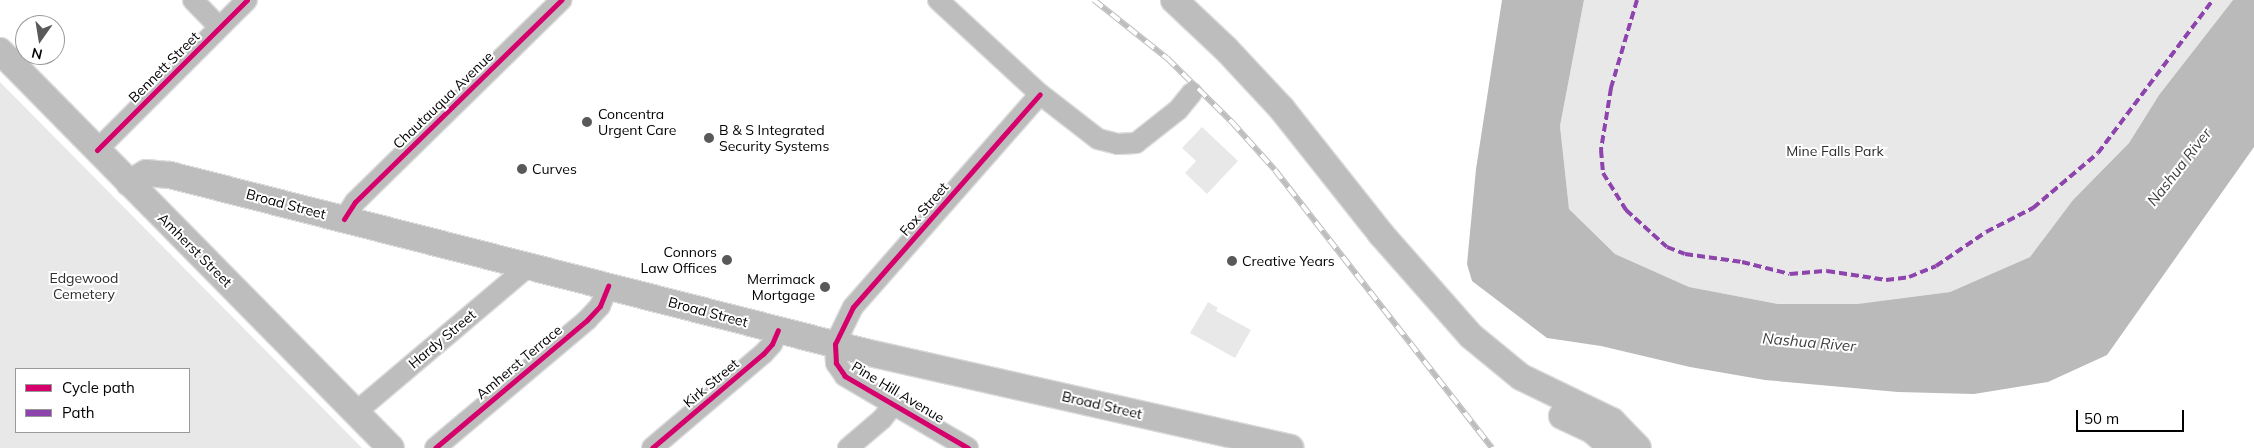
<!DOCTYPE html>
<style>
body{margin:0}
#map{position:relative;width:2254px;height:448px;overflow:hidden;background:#fff;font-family:Mulish,sans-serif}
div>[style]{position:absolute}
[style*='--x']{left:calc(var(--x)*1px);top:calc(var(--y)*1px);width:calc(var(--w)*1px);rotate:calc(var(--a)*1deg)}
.green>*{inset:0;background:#e8e8e8}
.water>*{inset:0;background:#bababa}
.roads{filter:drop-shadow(1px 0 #dbdbdb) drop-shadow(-1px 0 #dbdbdb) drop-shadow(0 1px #dbdbdb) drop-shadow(0 -1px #dbdbdb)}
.minor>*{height:20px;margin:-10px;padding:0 10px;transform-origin:10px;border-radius:10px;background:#bdbdbd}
.major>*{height:26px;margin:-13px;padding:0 13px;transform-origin:13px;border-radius:13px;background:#bdbdbd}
.rail>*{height:5.5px;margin-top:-2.75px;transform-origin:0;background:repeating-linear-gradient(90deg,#fff 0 11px,#bdbdbd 0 22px);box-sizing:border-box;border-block:1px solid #bdbdbd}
.quiet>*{height:4px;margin-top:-2px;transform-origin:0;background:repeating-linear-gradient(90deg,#8e44ad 0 8px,transparent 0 12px)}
.cycleway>*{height:5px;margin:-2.5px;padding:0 2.5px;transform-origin:2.5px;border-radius:2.5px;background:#d6006c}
.dots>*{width:14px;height:14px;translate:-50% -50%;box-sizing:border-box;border:2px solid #fff;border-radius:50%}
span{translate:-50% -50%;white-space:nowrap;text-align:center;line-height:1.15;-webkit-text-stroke:4px #fff;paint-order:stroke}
.street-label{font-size:14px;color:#000}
.poi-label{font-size:14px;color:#000}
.left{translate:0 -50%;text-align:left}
.right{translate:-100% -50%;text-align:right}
.park-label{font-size:14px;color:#2d2d2d}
.water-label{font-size:15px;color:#3e3e3e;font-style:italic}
.legend{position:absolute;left:15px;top:368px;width:175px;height:65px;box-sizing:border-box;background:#fff;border:1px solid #999;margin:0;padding:6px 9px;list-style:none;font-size:15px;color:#000}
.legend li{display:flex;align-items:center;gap:10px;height:25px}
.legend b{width:25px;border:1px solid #999}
.north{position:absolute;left:15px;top:15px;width:50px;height:50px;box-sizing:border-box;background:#fff;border:1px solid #999;border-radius:50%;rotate:193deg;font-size:14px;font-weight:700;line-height:20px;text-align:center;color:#000}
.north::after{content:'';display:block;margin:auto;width:18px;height:22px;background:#595959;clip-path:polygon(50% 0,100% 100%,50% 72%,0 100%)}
.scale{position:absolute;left:2076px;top:410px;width:108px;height:22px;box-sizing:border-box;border:2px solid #000;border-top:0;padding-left:6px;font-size:15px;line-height:18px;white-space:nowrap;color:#000;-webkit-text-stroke:4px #fff;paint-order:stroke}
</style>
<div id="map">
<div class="green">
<div style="clip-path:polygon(1584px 0,2233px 0,2159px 95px,2129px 143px,2073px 200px,2030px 257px,1950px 292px,1857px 304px,1778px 304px,1689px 287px,1615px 254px,1569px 209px,1560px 126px)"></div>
<div style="clip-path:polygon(evenodd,0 82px,362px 448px,0 448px,0 82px,16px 369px,189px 369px,189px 432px,16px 432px,16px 369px)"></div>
<div style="clip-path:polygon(1202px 127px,1238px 161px,1207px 194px,1185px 173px,1196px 161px,1182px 148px)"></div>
<div style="clip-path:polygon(1208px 302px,1218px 308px,1216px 311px,1251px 330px,1235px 358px,1190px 333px)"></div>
</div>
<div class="water">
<div style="clip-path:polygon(1502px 0,1584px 0,1560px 126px,1569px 209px,1615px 254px,1689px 287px,1778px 304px,1857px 304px,1950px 292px,2030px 257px,2073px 200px,2129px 143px,2159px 95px,2233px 0,2254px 0,2254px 147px,2107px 355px,2048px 382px,1974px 394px,1898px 392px,1765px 380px,1690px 367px,1601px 346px,1547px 338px,1472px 281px,1467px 264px,1476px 169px)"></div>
</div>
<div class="roads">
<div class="minor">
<div style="--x:193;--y:0;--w:37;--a:46"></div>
<div style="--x:938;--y:0;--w:139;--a:42.7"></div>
<div style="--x:1040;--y:94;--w:73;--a:37.8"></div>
<div style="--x:1098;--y:139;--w:21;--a:14"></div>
<div style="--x:1118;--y:144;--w:18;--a:-3"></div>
<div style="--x:1136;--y:143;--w:53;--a:-38.2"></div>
<div style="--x:1178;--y:110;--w:22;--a:-51"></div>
<div style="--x:97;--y:150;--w:212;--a:-45"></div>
<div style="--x:344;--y:219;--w:20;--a:-57"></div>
<div style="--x:355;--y:202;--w:289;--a:-44.4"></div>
<div style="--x:356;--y:412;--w:226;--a:-40.2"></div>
<div style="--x:435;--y:448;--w:199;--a:-40.1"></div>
<div style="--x:587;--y:320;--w:19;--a:-47"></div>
<div style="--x:600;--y:306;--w:22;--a:-68"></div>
<div style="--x:652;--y:448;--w:145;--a:-40.3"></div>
<div style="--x:763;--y:354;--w:13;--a:-48"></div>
<div style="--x:772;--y:344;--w:15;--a:-67"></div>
<div style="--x:848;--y:448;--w:45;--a:-40.5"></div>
<div style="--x:882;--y:419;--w:19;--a:-51"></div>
<div style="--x:968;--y:448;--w:143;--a:-149.7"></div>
<div style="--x:845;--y:376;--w:16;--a:-125"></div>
<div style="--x:836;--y:363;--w:19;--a:-93"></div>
<div style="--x:835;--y:344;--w:41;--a:-64.1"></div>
<div style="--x:853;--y:307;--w:283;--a:-48.7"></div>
</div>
<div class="major">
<div style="--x:1174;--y:0;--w:71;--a:43.3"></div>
<div style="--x:1226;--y:49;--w:82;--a:47"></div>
<div style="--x:1282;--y:109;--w:159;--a:51.6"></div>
<div style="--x:1381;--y:234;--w:136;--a:48.6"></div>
<div style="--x:1471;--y:336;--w:65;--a:39.4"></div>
<div style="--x:1521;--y:377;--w:101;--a:25.8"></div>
<div style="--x:1612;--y:421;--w:37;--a:46"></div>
<div style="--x:0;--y:51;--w:557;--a:45.44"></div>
<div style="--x:129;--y:183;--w:20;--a:-30"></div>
<div style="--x:146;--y:173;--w:24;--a:5"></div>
<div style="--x:170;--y:175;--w:717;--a:14.29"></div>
<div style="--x:865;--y:352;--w:436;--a:12.7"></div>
<div style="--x:1562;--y:416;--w:33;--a:25"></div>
<div style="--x:1592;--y:430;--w:28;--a:41"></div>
</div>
</div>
<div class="rail">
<div style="--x:1094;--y:0;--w:93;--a:38.5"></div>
<div style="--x:1167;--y:58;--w:91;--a:44.6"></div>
<div style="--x:1232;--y:122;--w:64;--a:48.1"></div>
<div style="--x:1275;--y:170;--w:353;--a:52"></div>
</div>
<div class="quiet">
<div style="--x:1637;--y:0;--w:92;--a:106.5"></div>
<div style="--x:1611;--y:88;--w:63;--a:99.2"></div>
<div style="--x:1601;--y:150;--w:23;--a:85"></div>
<div style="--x:1603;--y:173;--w:44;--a:58.1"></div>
<div style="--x:1626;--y:210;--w:55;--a:42.1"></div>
<div style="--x:1667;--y:247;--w:19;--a:21"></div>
<div style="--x:1685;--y:254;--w:58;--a:8"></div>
<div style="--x:1742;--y:262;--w:49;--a:14"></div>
<div style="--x:1790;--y:274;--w:37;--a:-5"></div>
<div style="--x:1827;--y:271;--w:60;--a:8.7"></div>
<div style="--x:1886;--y:280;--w:23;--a:-7"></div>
<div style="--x:1909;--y:277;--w:29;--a:-22"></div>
<div style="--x:1936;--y:266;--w:60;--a:-34.2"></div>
<div style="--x:1986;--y:232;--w:53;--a:-27.1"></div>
<div style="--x:2033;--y:208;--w:85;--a:-40.2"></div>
<div style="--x:2098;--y:153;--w:191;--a:-53.1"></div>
</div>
<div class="cycleway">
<div style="--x:97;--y:150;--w:212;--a:-45"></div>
<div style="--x:344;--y:219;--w:20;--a:-57"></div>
<div style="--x:355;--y:202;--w:289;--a:-44.4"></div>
<div style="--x:435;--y:448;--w:199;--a:-40.1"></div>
<div style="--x:587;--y:320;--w:19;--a:-47"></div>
<div style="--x:600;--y:306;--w:22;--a:-68"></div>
<div style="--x:652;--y:448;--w:145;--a:-40.3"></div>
<div style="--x:763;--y:354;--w:13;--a:-48"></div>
<div style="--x:772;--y:344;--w:15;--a:-67"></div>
<div style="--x:968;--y:448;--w:143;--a:-149.7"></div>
<div style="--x:845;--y:376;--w:16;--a:-125"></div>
<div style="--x:836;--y:363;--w:19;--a:-93"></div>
<div style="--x:835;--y:344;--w:41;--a:-64.1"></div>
<div style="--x:853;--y:307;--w:283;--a:-48.7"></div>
</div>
<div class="dots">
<div style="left:587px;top:122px;background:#595959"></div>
<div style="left:709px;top:138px;background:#595959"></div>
<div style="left:522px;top:169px;background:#595959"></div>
<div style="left:727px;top:260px;background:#595959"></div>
<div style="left:1232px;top:261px;background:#595959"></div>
<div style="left:825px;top:287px;background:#595959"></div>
</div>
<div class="street-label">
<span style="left:164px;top:67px;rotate:-45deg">Bennett Street</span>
<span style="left:443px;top:100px;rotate:-44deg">Chautauqua Avenue</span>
<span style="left:286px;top:204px;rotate:15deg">Broad Street</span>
<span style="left:924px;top:209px;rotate:-49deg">Fox Street</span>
<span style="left:195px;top:250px;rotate:45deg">Amherst Street</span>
<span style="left:708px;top:312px;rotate:15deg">Broad Street</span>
<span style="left:442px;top:339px;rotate:-40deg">Hardy Street</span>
<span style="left:519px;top:362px;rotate:-40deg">Amherst Terrace</span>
<span style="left:711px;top:383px;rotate:-40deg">Kirk Street</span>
<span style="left:898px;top:392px;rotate:31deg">Pine Hill Avenue</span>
<span style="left:1102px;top:405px;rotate:13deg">Broad Street</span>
</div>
<div class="poi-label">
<span class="left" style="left:598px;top:122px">Concentra<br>Urgent Care</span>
<span class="left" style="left:719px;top:138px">B &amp; S Integrated<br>Security Systems</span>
<span class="left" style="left:532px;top:169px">Curves</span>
<span class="right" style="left:717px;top:260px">Connors<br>Law Offices</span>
<span class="left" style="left:1242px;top:261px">Creative Years</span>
<span class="right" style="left:815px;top:287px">Merrimack<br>Mortgage</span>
</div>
<div class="park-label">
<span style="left:1835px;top:151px">Mine Falls Park</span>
<span style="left:84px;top:286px">Edgewood<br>Cemetery</span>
</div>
<div class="water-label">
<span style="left:2179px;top:167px;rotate:-52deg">Nashua River</span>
<span style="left:1809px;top:342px;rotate:5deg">Nashua River</span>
</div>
<ul class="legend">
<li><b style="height:6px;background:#d6006c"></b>Cycle path</li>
<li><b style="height:6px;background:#8e44ad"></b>Path</li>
</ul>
<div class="north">N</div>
<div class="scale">50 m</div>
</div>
